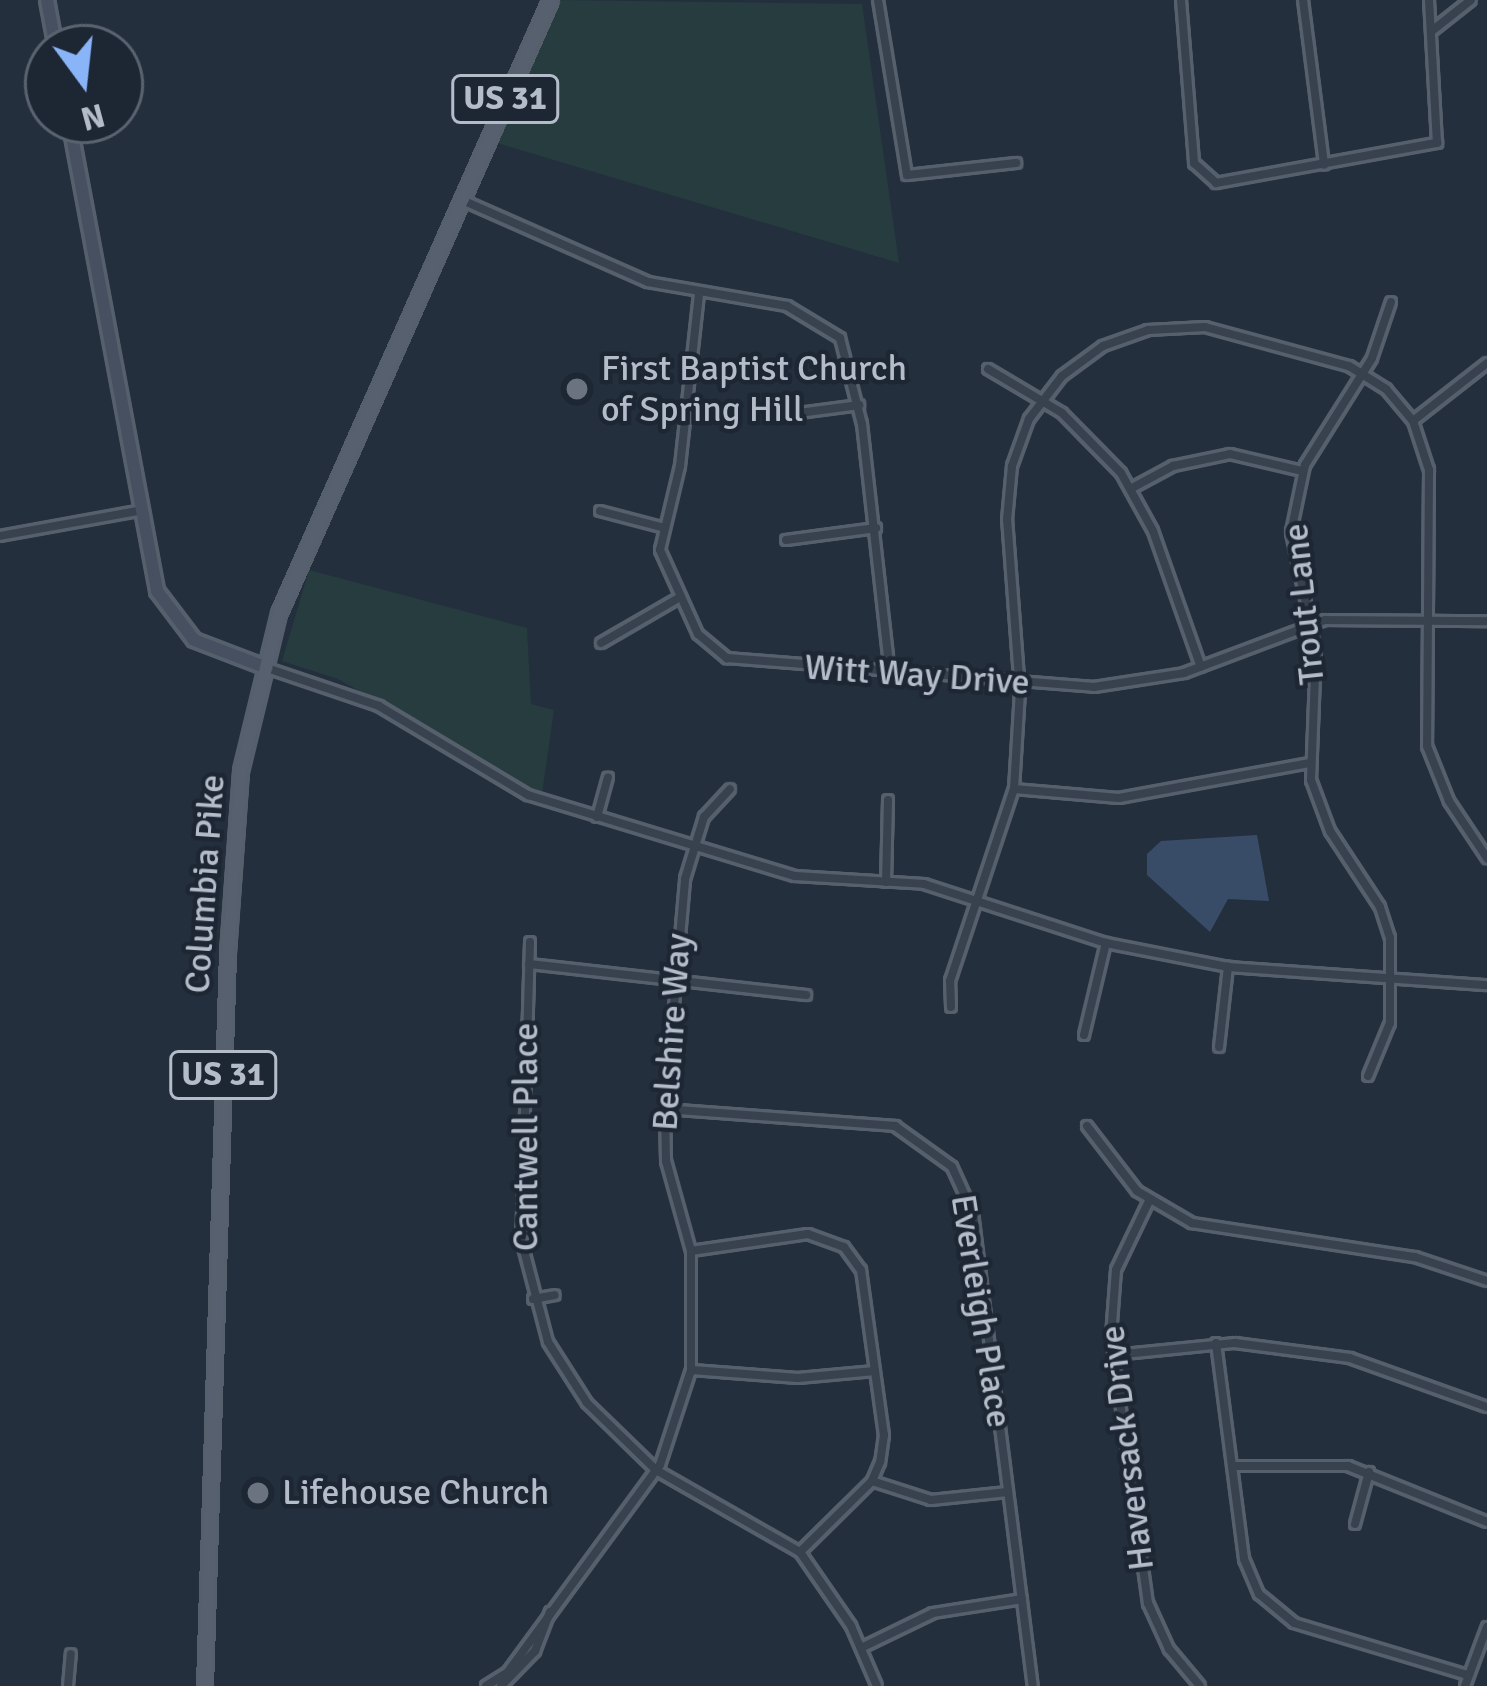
<!DOCTYPE html>
<style>
body{margin:0}
#map{position:relative;width:1487px;height:1686px;overflow:hidden;background:#242f3e;font-family:Signika,sans-serif}
div>[style]{position:absolute}
[style*='--x']{left:calc(var(--x)*1px);top:calc(var(--y)*1px);width:calc(var(--w)*1px);rotate:calc(var(--a)*1deg)}
.green>*{inset:0;background:#263c3f}
.water>*{inset:0;background:#394c67}
.roads{filter:drop-shadow(3px 0 #565f6c) drop-shadow(-3px 0 #565f6c) drop-shadow(0 3px #565f6c) drop-shadow(0 -3px #565f6c)}
.minor>*{height:8px;margin:-4px;padding:0 4px;transform-origin:4px;border-radius:4px;background:#38414e}
.secondary>*{height:12px;margin:-6px;padding:0 6px;transform-origin:6px;border-radius:6px;background:#465061}
.primary>*{height:12px;margin:-6px;padding:0 6px;transform-origin:6px;border-radius:6px;background:#56606e}
.dots>*{width:33px;height:33px;translate:-50% -50%;box-sizing:border-box;border:6px solid #1d2633;border-radius:50%}
span{translate:-50% -50%;white-space:nowrap;text-align:center;line-height:1.15;-webkit-text-stroke:9px #1d2633;paint-order:stroke}
.shield-label span{padding:3px 9px;background:#1d2633;border:3px solid;border-radius:9px;-webkit-text-stroke-width:0}
.shield-label{font-size:33px;color:#b4bcc9;font-weight:700}
.poi-label{font-size:36px;color:#b4bcc9}
.left{translate:0 -50%;text-align:left}
.street-label{font-size:36px;color:#b4bcc9}
.north{position:absolute;left:24px;top:24px;width:120px;height:120px;box-sizing:border-box;background:#1d2633;border:3px solid #59626f;border-radius:50%;rotate:165deg;font-size:33px;font-weight:700;line-height:48px;text-align:center;color:#b4bcc9}
.north::after{content:'';display:block;margin:auto;width:42px;height:54px;background:#8ab4f8;clip-path:polygon(50% 0,100% 100%,50% 72%,0 100%)}
</style>
<div id="map">
<div class="green">
<div style="clip-path:polygon(557px 0,862px 4px,899px 263px,494px 142px)"></div>
<div style="clip-path:polygon(309px 570px,527px 628px,531px 704px,554px 710px,542px 794px,338px 679px,282px 661px)"></div>
</div>
<div class="water">
<div style="clip-path:polygon(1257px 835px,1269px 901px,1228px 899px,1210px 932px,1147px 875px,1147px 854px,1161px 841px)"></div>
</div>
<div class="roads">
<div class="minor">
<div style="--x:878;--y:0;--w:177;--a:80.6"></div>
<div style="--x:907;--y:175;--w:110;--a:-6.3"></div>
<div style="--x:1181;--y:0;--w:164;--a:85.4"></div>
<div style="--x:1194;--y:163;--w:30;--a:42"></div>
<div style="--x:1216;--y:183;--w:225;--a:-10.3"></div>
<div style="--x:1437;--y:143;--w:143;--a:-93.2"></div>
<div style="--x:1303;--y:0;--w:166;--a:82.7"></div>
<div style="--x:1433;--y:30;--w:48;--a:-38.3"></div>
<div style="--x:462;--y:200;--w:203;--a:23.8"></div>
<div style="--x:648;--y:282;--w:141;--a:9.8"></div>
<div style="--x:787;--y:306;--w:62;--a:31.1"></div>
<div style="--x:840;--y:338;--w:89;--a:75.7"></div>
<div style="--x:862;--y:424;--w:251;--a:83.6"></div>
<div style="--x:699;--y:294;--w:173;--a:96.3"></div>
<div style="--x:680;--y:466;--w:86;--a:103.4"></div>
<div style="--x:660;--y:550;--w:92;--a:65.7"></div>
<div style="--x:698;--y:634;--w:38;--a:40"></div>
<div style="--x:727;--y:658;--w:368;--a:4.5"></div>
<div style="--x:1094;--y:687;--w:91;--a:-8.8"></div>
<div style="--x:1184;--y:673;--w:151;--a:-20.6"></div>
<div style="--x:1325;--y:620;--w:162;--a:0.4"></div>
<div style="--x:988;--y:369;--w:86;--a:30.7"></div>
<div style="--x:1062;--y:413;--w:84;--a:45.5"></div>
<div style="--x:1121;--y:473;--w:66;--a:61.1"></div>
<div style="--x:1153;--y:531;--w:144;--a:70.6"></div>
<div style="--x:784;--y:415;--w:76;--a:-7.6"></div>
<div style="--x:1413;--y:421;--w:94;--a:-38.1"></div>
<div style="--x:1132;--y:488;--w:47;--a:-28.2"></div>
<div style="--x:1173;--y:466;--w:58;--a:-11.9"></div>
<div style="--x:1230;--y:454;--w:74;--a:13.3"></div>
<div style="--x:600;--y:511;--w:67;--a:14.7"></div>
<div style="--x:0;--y:536;--w:140;--a:-10.3"></div>
<div style="--x:786;--y:540;--w:91;--a:-7.6"></div>
<div style="--x:601;--y:643;--w:88;--a:-30.1"></div>
<div style="--x:267;--y:668;--w:118;--a:18.7"></div>
<div style="--x:379;--y:706;--w:174;--a:30.9"></div>
<div style="--x:528;--y:795;--w:279;--a:16.9"></div>
<div style="--x:795;--y:876;--w:129;--a:3.5"></div>
<div style="--x:924;--y:884;--w:191;--a:18"></div>
<div style="--x:1106;--y:943;--w:124;--a:11.1"></div>
<div style="--x:1228;--y:967;--w:260;--a:4"></div>
<div style="--x:1014;--y:789;--w:105;--a:4.9"></div>
<div style="--x:1119;--y:798;--w:193;--a:-10.4"></div>
<div style="--x:597;--y:817;--w:41;--a:-74.6"></div>
<div style="--x:886;--y:882;--w:82;--a:-88.6"></div>
<div style="--x:530;--y:942;--w:297;--a:91.7"></div>
<div style="--x:521;--y:1239;--w:106;--a:75.3"></div>
<div style="--x:548;--y:1342;--w:72;--a:57.4"></div>
<div style="--x:587;--y:1403;--w:96;--a:44.2"></div>
<div style="--x:656;--y:1470;--w:166;--a:29.7"></div>
<div style="--x:800;--y:1552;--w:90;--a:55.4"></div>
<div style="--x:851;--y:1626;--w:65;--a:66.6"></div>
<div style="--x:529;--y:964;--w:279;--a:6.4"></div>
<div style="--x:951;--y:1007;--w:26;--a:-92"></div>
<div style="--x:950;--y:981;--w:202;--a:-71.6"></div>
<div style="--x:1014;--y:789;--w:98;--a:-86.5"></div>
<div style="--x:1020;--y:691;--w:171;--a:-94.3"></div>
<div style="--x:1007;--y:520;--w:54;--a:-84.7"></div>
<div style="--x:1012;--y:466;--w:50;--a:-70.1"></div>
<div style="--x:1029;--y:419;--w:54;--a:-52.5"></div>
<div style="--x:1062;--y:376;--w:51;--a:-36.2"></div>
<div style="--x:1103;--y:346;--w:48;--a:-19.6"></div>
<div style="--x:1148;--y:330;--w:57;--a:-3"></div>
<div style="--x:1205;--y:327;--w:149;--a:15.2"></div>
<div style="--x:1349;--y:366;--w:44;--a:31.9"></div>
<div style="--x:1386;--y:389;--w:42;--a:49.8"></div>
<div style="--x:1413;--y:421;--w:52;--a:71.9"></div>
<div style="--x:1429;--y:470;--w:276;--a:90.4"></div>
<div style="--x:1427;--y:746;--w:59;--a:68.2"></div>
<div style="--x:1449;--y:801;--w:69;--a:56.3"></div>
<div style="--x:1084;--y:1035;--w:95;--a:-76.6"></div>
<div style="--x:1219;--y:1047;--w:81;--a:-83.6"></div>
<div style="--x:1368;--y:1076;--w:57;--a:-67.5"></div>
<div style="--x:1390;--y:1023;--w:85;--a:-90"></div>
<div style="--x:1390;--y:938;--w:33;--a:-108"></div>
<div style="--x:1380;--y:907;--w:91;--a:-123.3"></div>
<div style="--x:1330;--y:831;--w:54;--a:-110.4"></div>
<div style="--x:1311;--y:780;--w:129;--a:-87.8"></div>
<div style="--x:1316;--y:651;--w:122;--a:-101.9"></div>
<div style="--x:1291;--y:532;--w:68;--a:-78.2"></div>
<div style="--x:1305;--y:465;--w:126;--a:-57.9"></div>
<div style="--x:1372;--y:358;--w:59;--a:-71.3"></div>
<div style="--x:665;--y:1109;--w:231;--a:4.2"></div>
<div style="--x:895;--y:1126;--w:70;--a:35.7"></div>
<div style="--x:952;--y:1167;--w:51;--a:65.5"></div>
<div style="--x:973;--y:1213;--w:477;--a:82.8"></div>
<div style="--x:1087;--y:1126;--w:82;--a:52.4"></div>
<div style="--x:1137;--y:1191;--w:64;--a:30.2"></div>
<div style="--x:1192;--y:1223;--w:226;--a:8.7"></div>
<div style="--x:1415;--y:1257;--w:76;--a:18.4"></div>
<div style="--x:1149;--y:1201;--w:76;--a:115.6"></div>
<div style="--x:1116;--y:1270;--w:67;--a:94.3"></div>
<div style="--x:1111;--y:1337;--w:269;--a:82.1"></div>
<div style="--x:1148;--y:1603;--w:51;--a:65.5"></div>
<div style="--x:1169;--y:1649;--w:48;--a:50"></div>
<div style="--x:691;--y:1251;--w:118;--a:-8.3"></div>
<div style="--x:808;--y:1234;--w:38;--a:20"></div>
<div style="--x:844;--y:1247;--w:29;--a:54"></div>
<div style="--x:861;--y:1270;--w:167;--a:82.1"></div>
<div style="--x:884;--y:1435;--w:27;--a:98"></div>
<div style="--x:880;--y:1462;--w:21;--a:113"></div>
<div style="--x:872;--y:1481;--w:101;--a:135.4"></div>
<div style="--x:533;--y:1299;--w:22;--a:-10"></div>
<div style="--x:1216;--y:1343;--w:218;--a:82.6"></div>
<div style="--x:1244;--y:1559;--w:38;--a:67"></div>
<div style="--x:1259;--y:1594;--w:45;--a:39.6"></div>
<div style="--x:1294;--y:1623;--w:181;--a:16.7"></div>
<div style="--x:1114;--y:1355;--w:122;--a:-5.7"></div>
<div style="--x:1235;--y:1343;--w:116;--a:7.4"></div>
<div style="--x:1350;--y:1358;--w:145;--a:19.7"></div>
<div style="--x:692;--y:1370;--w:106;--a:4.3"></div>
<div style="--x:798;--y:1378;--w:77;--a:-5.2"></div>
<div style="--x:1232;--y:1466;--w:116;--a:0"></div>
<div style="--x:1348;--y:1466;--w:150;--a:21.9"></div>
<div style="--x:872;--y:1481;--w:62;--a:17.9"></div>
<div style="--x:931;--y:1500;--w:77;--a:-5.9"></div>
<div style="--x:1355;--y:1524;--w:54;--a:-74.9"></div>
<div style="--x:861;--y:1648;--w:80;--a:-25.9"></div>
<div style="--x:933;--y:1613;--w:90;--a:-8.9"></div>
<div style="--x:68;--y:1686;--w:32;--a:-85"></div>
<div style="--x:486;--y:1686;--w:25;--a:-32"></div>
<div style="--x:507;--y:1673;--w:258;--a:-53.7"></div>
<div style="--x:660;--y:1465;--w:100;--a:-71.9"></div>
<div style="--x:691;--y:1370;--w:119;--a:-90"></div>
<div style="--x:691;--y:1251;--w:93;--a:-105.5"></div>
<div style="--x:666;--y:1161;--w:52;--a:-91.1"></div>
<div style="--x:665;--y:1109;--w:231;--a:-85"></div>
<div style="--x:685;--y:879;--w:65;--a:-73"></div>
<div style="--x:704;--y:817;--w:38;--a:-47"></div>
<div style="--x:501;--y:1686;--w:49;--a:-45.8"></div>
<div style="--x:535;--y:1651;--w:42;--a:-69"></div>
<div style="--x:1465;--y:1686;--w:63;--a:-69.6"></div>
</div>
<div class="secondary">
<div style="--x:47;--y:0;--w:49;--a:79.4"></div>
<div style="--x:69;--y:120;--w:479;--a:79.4"></div>
<div style="--x:157;--y:591;--w:61;--a:52.9"></div>
<div style="--x:194;--y:640;--w:78;--a:21"></div>
</div>
<div class="primary">
<div style="--x:205;--y:1686;--w:733;--a:-88.2"></div>
<div style="--x:228;--y:953;--w:182;--a:-85.9"></div>
<div style="--x:241;--y:771;--w:162;--a:-76.4"></div>
<div style="--x:279;--y:614;--w:672;--a:-66.11"></div>
</div>
</div>
<div class="dots">
<div style="left:577px;top:389px;background:#6b7280"></div>
<div style="left:258px;top:1493px;background:#6b7280"></div>
</div>
<div class="shield-label">
<span style="left:505px;top:99px">US 31</span>
<span style="left:223px;top:1075px">US 31</span>
</div>
<div class="poi-label">
<span class="left" style="left:601px;top:389px">First Baptist Church<br>of Spring Hill</span>
<span class="left" style="left:282px;top:1493px">Lifehouse Church</span>
</div>
<div class="street-label">
<span style="left:1304px;top:604px;rotate:-96deg">Trout Lane</span>
<span style="left:917px;top:675px;rotate:4deg">Witt Way Drive</span>
<span style="left:205px;top:884px;rotate:-86deg">Columbia Pike</span>
<span style="left:672px;top:1032px;rotate:-86deg">Belshire Way</span>
<span style="left:526px;top:1137px;rotate:-90deg">Cantwell Place</span>
<span style="left:981px;top:1311px;rotate:81deg">Everleigh Place</span>
<span style="left:1127px;top:1448px;rotate:-97deg">Haversack Drive</span>
</div>
<div class="north">N</div>
</div>
